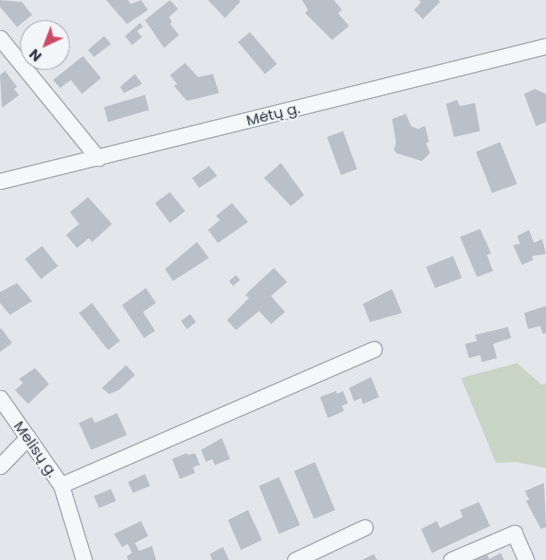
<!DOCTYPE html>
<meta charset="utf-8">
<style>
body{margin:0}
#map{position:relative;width:546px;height:560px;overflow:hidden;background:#e3e6eb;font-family:Poppins,sans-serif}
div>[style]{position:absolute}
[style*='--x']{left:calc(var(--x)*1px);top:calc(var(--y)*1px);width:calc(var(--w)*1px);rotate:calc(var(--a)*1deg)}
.green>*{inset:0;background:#c9d5c4}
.building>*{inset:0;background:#bac0c8}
.roads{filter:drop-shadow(1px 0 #a8adb5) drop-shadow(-1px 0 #a8adb5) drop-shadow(0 1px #a8adb5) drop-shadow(0 -1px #a8adb5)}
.minor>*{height:15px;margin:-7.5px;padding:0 7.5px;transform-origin:7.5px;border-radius:7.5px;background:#f6f7f9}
span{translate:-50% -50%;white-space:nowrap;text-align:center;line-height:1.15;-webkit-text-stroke:4px #f3f5f8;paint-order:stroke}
.street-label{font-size:15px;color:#2b3543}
.north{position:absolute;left:20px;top:20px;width:50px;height:50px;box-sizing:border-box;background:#f3f5f8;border:1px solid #a3a8b0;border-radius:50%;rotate:223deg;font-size:14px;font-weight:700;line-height:20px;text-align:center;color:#2b3543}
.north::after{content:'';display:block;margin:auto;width:18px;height:22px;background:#ce4a62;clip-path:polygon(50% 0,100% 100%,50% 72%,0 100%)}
</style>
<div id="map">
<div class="green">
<div style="clip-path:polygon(517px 363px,542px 385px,546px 383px,546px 468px,516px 462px,496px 463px,461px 378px)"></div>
</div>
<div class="building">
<div style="clip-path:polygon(0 0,22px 2px,32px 15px,17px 27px,0 7px)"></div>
<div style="clip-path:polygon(106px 0,128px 0,131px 4px,141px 0,148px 10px,127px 24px)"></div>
<div style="clip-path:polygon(170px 0,178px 9px,169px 17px,172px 22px,170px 24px,179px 35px,164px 48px,145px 20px)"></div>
<div style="clip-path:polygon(208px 0,239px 0,240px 2px,225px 18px)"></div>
<div style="clip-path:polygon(302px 0,334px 0,342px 10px,338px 13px,349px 26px,332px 40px,305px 13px,308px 10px)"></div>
<div style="clip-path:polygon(419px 0,438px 0,440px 2px,423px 19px,414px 10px,421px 2px)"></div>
<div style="clip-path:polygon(140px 23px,143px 27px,137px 31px,142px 37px,132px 45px,125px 36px)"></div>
<div style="clip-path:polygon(250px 32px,277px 64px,265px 74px,238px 42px)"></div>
<div style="clip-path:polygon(104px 36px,111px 44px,94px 57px,88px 50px)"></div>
<div style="clip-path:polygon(83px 56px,101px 78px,82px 94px,71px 80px,60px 88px,53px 80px)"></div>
<div style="clip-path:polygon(185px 63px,198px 77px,213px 74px,219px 93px,187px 101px,174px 86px,177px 84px,170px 75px)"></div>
<div style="clip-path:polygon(5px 71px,17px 87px,14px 89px,19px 95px,2px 108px,0 75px)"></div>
<div style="clip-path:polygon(135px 74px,142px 84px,124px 93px,120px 87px)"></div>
<div style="clip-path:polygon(535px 89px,546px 94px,546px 122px,536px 126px,524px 94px)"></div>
<div style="clip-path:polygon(145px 95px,149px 110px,108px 122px,104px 107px)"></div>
<div style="clip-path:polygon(457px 100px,460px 106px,475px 103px,480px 131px,454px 137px,446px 104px)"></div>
<div style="clip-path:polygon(406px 114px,411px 126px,418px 129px,425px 126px,429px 142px,426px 143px,430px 153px,422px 161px,396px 153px,394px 149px,396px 142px,392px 119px)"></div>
<div style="clip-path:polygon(343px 131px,357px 169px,341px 175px,327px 137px)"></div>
<div style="clip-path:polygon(500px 142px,517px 184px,492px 193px,476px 152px)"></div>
<div style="clip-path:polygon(281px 163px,304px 195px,291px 206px,264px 178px)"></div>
<div style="clip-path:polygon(209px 166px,217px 176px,199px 188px,192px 178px)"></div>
<div style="clip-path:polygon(170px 192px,185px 211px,170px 223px,155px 203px)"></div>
<div style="clip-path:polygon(88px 197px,112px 224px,92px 242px,89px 238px,77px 248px,66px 235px,79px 224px,70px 212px)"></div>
<div style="clip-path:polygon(232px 203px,248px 222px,218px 243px,208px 230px,220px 220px,216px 216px)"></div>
<div style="clip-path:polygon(480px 229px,491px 253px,487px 255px,493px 271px,477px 277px,460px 237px)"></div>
<div style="clip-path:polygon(529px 230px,534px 243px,542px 239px,546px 254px,532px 256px,533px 260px,522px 265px,513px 245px,520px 244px,517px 236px)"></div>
<div style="clip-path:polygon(197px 242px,209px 258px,173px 281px,165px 269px)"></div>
<div style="clip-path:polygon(42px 246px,58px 266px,41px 279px,25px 259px)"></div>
<div style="clip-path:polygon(453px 256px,462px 278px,435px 288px,426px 267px)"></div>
<div style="clip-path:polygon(274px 268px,287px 282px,271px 296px,285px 312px,271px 324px,259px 311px,236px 330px,227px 320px,249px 298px,245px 295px)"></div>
<div style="clip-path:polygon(236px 275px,240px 280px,233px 286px,229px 281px)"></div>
<div style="clip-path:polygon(17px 283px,32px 301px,10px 315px,0 303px,0 292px)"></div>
<div style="clip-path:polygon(146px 288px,156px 303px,143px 312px,155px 331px,144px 338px,122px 305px)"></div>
<div style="clip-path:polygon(392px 289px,402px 313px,370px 322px,363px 304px)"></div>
<div style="clip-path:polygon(92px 303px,120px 341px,108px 350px,79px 313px)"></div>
<div style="clip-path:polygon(546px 306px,546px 333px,543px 334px,540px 326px,528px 329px,524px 313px)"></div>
<div style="clip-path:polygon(190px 314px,196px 322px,187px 329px,181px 321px)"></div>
<div style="clip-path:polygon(508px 327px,511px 338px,493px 344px,497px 358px,482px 362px,480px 355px,469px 358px,465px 344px,477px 341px,475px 335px)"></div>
<div style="clip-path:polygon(1px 328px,12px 343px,0 352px,0 329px)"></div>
<div style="clip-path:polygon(126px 365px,135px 375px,119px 390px,109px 394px,102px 388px)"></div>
<div style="clip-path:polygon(35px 368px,49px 384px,28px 404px,15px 390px,23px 383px,19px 379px)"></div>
<div style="clip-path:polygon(371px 377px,379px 397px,363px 404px,361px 398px,354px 401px,349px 388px)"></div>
<div style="clip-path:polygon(336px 391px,337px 394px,343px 391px,348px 403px,342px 406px,344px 411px,328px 418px,320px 397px)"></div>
<div style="clip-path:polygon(117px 413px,127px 435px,91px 450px,79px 423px,92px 417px,95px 423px)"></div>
<div style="clip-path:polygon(222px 438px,230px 459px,215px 465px,212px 459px,206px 462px,201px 450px)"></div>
<div style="clip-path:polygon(187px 453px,188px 455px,195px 453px,200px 465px,193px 467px,195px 473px,180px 479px,172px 459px)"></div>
<div style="clip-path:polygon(315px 462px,335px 510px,314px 519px,294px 471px)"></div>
<div style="clip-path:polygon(145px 474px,150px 486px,133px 493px,128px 482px)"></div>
<div style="clip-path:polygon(279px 477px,300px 525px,279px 534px,259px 486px)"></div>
<div style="clip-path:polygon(544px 483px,546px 527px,541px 529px,526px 501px,529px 500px,525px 491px)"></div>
<div style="clip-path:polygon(111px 489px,116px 501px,99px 508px,94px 496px)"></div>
<div style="clip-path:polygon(479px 502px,490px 526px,432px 553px,421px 529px,437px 521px,440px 528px,463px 517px,460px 510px)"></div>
<div style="clip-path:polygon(248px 510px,262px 540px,241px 550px,228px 520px)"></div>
<div style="clip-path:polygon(141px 521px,148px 536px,135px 543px,139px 551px,152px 546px,156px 560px,128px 560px,127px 556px,132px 553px,128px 544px,122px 547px,114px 534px)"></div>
<div style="clip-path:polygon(223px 547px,229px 560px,212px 560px,210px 554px)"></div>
<div style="clip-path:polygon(501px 553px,504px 560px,475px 560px,487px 554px,489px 559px)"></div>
<div style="clip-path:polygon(374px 554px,377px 560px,362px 560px)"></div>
</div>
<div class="roads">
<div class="minor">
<div style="--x:0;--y:38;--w:155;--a:50.8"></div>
<div style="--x:0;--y:181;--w:562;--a:-13.89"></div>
<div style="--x:0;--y:398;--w:106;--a:55"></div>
<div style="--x:61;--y:485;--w:78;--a:73"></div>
<div style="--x:0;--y:466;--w:40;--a:-46"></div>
<div style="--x:61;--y:485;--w:341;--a:-23.5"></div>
<div style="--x:295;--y:560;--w:77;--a:-25.2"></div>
<div style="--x:451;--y:560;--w:69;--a:-23.2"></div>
<div style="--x:514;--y:533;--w:30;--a:66"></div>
</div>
</div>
<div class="street-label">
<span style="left:273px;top:114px;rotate:-14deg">Mėtų g.</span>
<span style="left:36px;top:449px;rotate:55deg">Melisų g.</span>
</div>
<div class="north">N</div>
</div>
